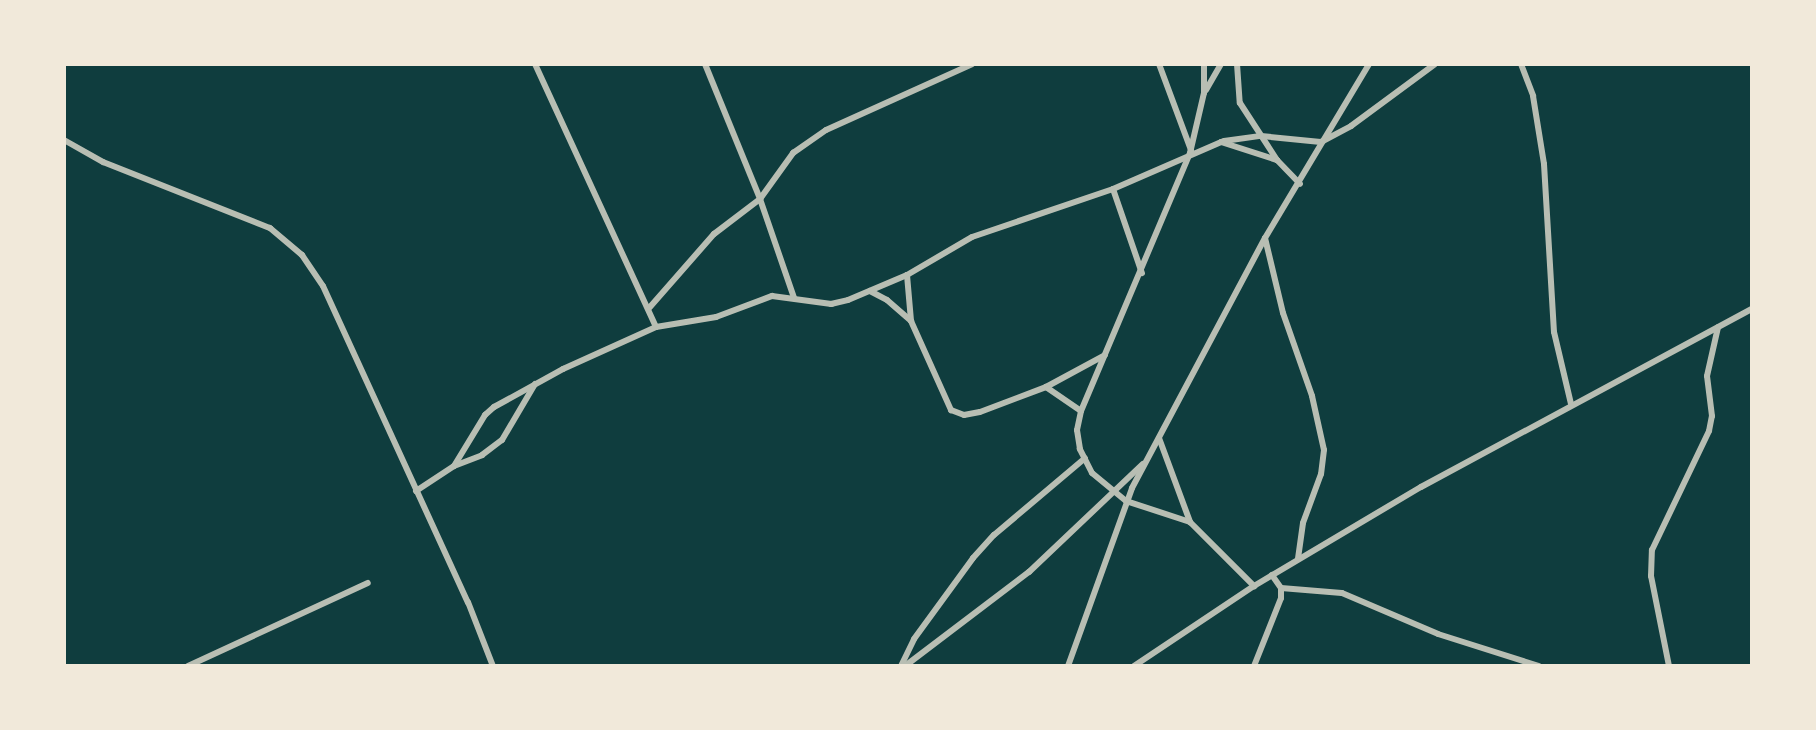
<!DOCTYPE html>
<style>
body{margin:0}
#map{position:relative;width:1816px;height:730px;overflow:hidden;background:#0f3d3e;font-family:"Varela Round",sans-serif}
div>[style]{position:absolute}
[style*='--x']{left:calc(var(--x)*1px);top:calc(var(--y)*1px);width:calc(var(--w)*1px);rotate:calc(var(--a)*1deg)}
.minor>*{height:6px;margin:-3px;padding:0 3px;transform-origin:3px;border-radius:3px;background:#b8beb3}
span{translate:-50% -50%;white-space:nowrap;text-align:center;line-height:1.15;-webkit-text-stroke:6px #f1e9da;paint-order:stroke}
.frame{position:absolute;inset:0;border:66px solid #f1e9da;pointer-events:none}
</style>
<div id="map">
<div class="minor">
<div style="--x:705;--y:64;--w:146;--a:67.8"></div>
<div style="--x:760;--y:199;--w:105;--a:71"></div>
<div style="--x:1159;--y:64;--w:92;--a:69.6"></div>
<div style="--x:1237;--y:64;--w:39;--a:86"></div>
<div style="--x:1240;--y:103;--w:68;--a:57"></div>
<div style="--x:1521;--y:64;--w:34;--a:69"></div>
<div style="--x:1533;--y:96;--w:69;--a:80.8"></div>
<div style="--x:1544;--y:164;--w:168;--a:86.6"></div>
<div style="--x:1554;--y:332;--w:74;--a:76.7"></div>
<div style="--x:1206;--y:90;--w:30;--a:-60"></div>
<div style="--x:64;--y:140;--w:45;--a:29.4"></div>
<div style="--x:103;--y:162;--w:180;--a:21.6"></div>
<div style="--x:270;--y:228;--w:42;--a:40.2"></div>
<div style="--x:302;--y:255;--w:37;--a:56"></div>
<div style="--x:323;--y:286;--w:348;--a:65.4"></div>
<div style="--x:468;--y:602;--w:69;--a:68.7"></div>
<div style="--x:1224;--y:141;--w:37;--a:-8"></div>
<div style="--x:1261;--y:136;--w:60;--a:5.7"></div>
<div style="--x:1321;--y:142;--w:34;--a:-28"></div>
<div style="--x:1351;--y:126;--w:104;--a:-36.4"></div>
<div style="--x:1113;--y:189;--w:89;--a:71"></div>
<div style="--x:1265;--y:238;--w:77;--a:76.5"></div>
<div style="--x:1283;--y:313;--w:88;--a:70.7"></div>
<div style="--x:1312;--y:396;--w:55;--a:77.5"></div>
<div style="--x:1324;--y:450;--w:24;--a:97"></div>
<div style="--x:1321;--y:474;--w:52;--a:110.2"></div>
<div style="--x:1303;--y:523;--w:36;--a:98"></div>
<div style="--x:907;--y:275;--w:46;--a:85"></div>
<div style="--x:911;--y:321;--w:98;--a:65.8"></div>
<div style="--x:951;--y:410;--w:14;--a:21"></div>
<div style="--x:964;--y:415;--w:16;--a:-11"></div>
<div style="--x:980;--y:412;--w:71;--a:-20.7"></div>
<div style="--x:1046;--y:387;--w:67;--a:-28.5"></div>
<div style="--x:870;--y:291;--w:19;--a:28"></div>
<div style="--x:887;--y:300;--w:32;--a:41"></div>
<div style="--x:650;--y:307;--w:97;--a:-48.8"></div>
<div style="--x:714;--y:234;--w:58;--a:-37.3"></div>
<div style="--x:760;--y:199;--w:57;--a:-54.3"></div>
<div style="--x:793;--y:153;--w:40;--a:-34.9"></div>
<div style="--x:826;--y:130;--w:160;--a:-24.3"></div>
<div style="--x:656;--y:327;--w:61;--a:-9.5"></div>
<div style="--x:716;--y:317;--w:60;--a:-20.6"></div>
<div style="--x:772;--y:296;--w:60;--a:7.7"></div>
<div style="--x:831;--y:304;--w:17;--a:-13"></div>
<div style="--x:848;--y:300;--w:64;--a:-23"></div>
<div style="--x:907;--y:275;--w:75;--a:-30.3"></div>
<div style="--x:972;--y:237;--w:149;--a:-18.8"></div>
<div style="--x:1113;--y:189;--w:118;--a:-23.5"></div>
<div style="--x:1221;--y:142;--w:59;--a:17.8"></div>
<div style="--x:1277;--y:160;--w:33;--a:46"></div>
<div style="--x:1046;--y:387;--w:42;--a:34.4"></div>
<div style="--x:1159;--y:438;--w:90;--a:69.7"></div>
<div style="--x:1190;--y:522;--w:91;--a:45"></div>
<div style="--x:454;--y:466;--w:30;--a:-21"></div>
<div style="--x:482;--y:455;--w:25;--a:-37"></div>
<div style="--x:502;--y:440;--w:65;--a:-59.5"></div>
<div style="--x:416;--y:491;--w:45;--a:-33.3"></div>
<div style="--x:454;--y:466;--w:60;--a:-58.7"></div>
<div style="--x:485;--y:415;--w:12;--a:-42"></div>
<div style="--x:494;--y:407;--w:79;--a:-28.8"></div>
<div style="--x:563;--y:369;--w:102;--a:-24.3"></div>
<div style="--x:656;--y:327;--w:289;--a:-114.7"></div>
<div style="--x:1190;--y:522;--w:67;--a:-161.8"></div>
<div style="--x:1126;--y:501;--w:44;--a:-140.5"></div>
<div style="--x:1092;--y:473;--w:27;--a:-117"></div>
<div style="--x:1080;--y:449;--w:19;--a:-99"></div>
<div style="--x:1077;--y:430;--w:19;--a:-78"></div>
<div style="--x:1081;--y:411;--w:280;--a:-67.1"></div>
<div style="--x:1190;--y:153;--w:62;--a:-76.9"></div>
<div style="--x:1204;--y:93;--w:29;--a:-90"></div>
<div style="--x:1281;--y:588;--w:61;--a:4.7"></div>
<div style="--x:1342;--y:593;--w:104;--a:23.1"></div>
<div style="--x:1438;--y:634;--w:106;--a:17.6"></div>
<div style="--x:188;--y:666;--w:198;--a:-24.8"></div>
<div style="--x:901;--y:666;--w:30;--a:-64"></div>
<div style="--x:914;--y:639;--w:100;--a:-53.9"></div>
<div style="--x:973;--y:558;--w:31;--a:-48"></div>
<div style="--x:994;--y:535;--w:119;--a:-40.2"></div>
<div style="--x:905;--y:666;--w:156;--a:-37.2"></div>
<div style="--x:1029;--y:572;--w:157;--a:-43.5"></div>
<div style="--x:1068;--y:666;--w:189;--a:-70.2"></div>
<div style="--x:1132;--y:488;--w:283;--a:-62"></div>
<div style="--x:1265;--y:238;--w:203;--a:-59.1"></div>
<div style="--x:1134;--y:666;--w:144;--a:-33.7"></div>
<div style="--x:1254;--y:586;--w:194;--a:-30.7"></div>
<div style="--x:1421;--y:487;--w:376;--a:-28.3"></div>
<div style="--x:1254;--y:666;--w:73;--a:-68.3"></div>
<div style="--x:1281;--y:598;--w:10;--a:-90"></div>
<div style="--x:1281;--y:588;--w:16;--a:-125"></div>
<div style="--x:1669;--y:666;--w:92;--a:-101.3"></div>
<div style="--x:1651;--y:576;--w:26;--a:-88"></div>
<div style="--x:1652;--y:550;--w:132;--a:-64.4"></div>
<div style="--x:1709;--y:431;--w:15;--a:-79"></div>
<div style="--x:1712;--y:416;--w:40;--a:-97.1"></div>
<div style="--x:1707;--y:376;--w:50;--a:-77.3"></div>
</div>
<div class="frame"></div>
</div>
